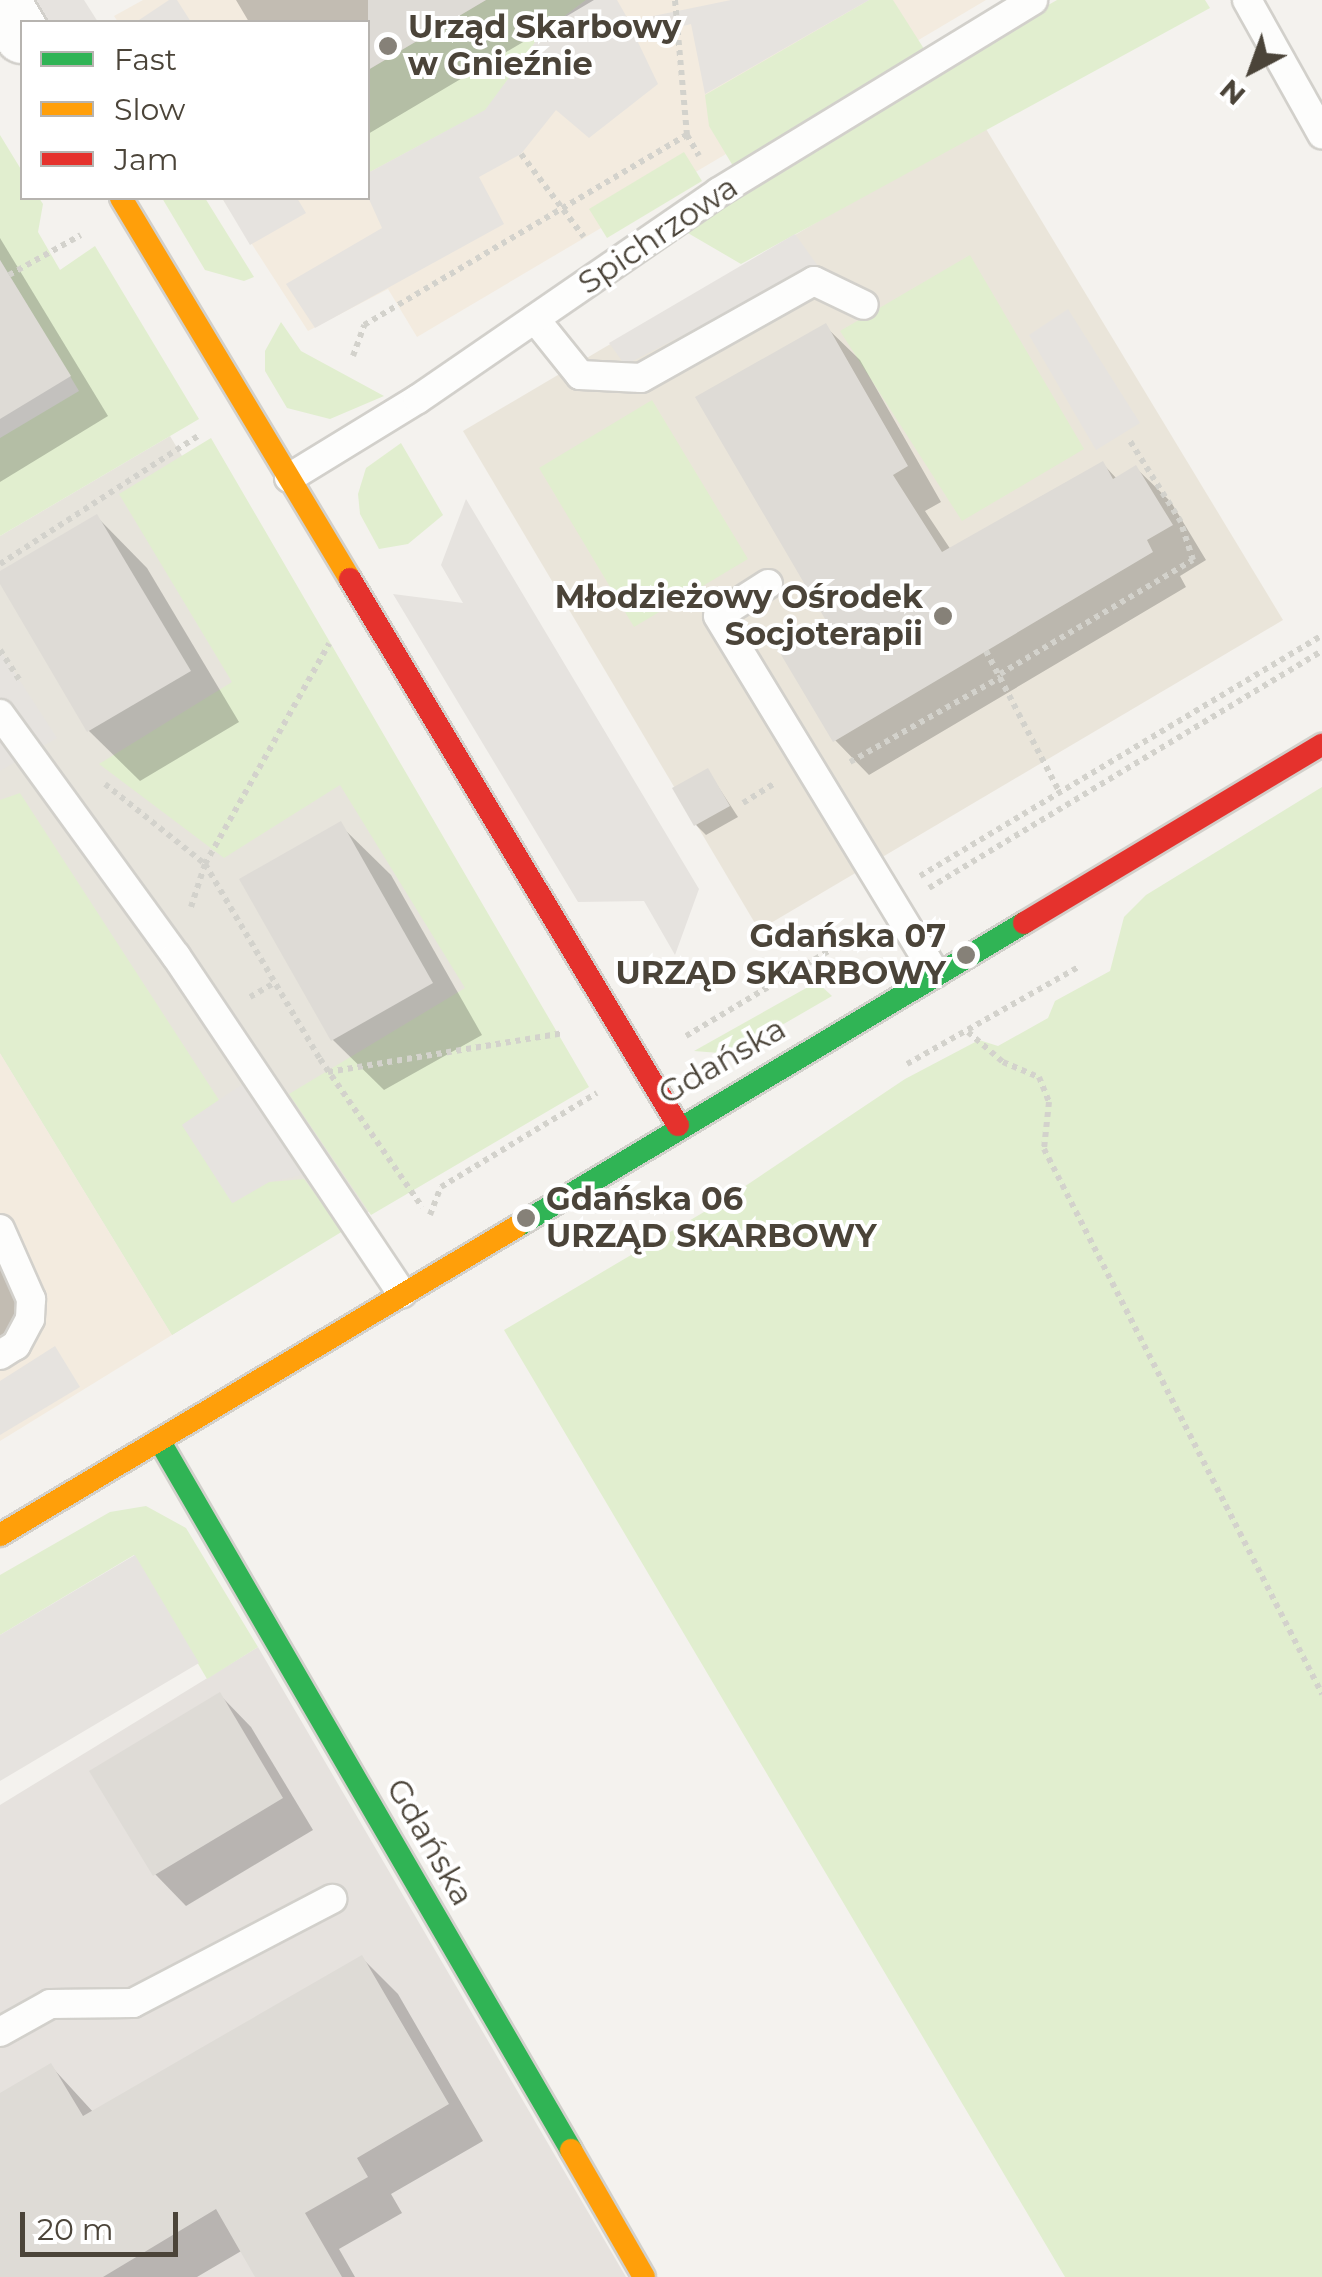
<!DOCTYPE html>
<meta charset="utf-8">
<style>
body{margin:0}
#map{position:relative;width:1322px;height:2277px;overflow:hidden;background:#f4f2ee;font-family:Montserrat,sans-serif}
div>[style]{position:absolute}
[style*='--x']{left:calc(var(--x)*1px);top:calc(var(--y)*1px);width:calc(var(--w)*1px);rotate:calc(var(--a)*1deg)}
.residential>*{inset:0;background:#e7e4dc}
.commercial>*{inset:0;background:#f3ebdf}
.industrial>*{inset:0;background:#e6e2de}
.education>*{inset:0;background:#eae5da}
.green>*{inset:0;background:#e1eecf}
.parking>*{inset:0;background:#e6e3df}
.shadow>*{inset:0;background:#0003}
.building>*{inset:0;background:#dedbd6}
.path>*{height:6px;margin-top:-3px;transform-origin:0;background:repeating-linear-gradient(90deg,#d3d2cc 0 5px,transparent 0 10px)}
.roads{filter:drop-shadow(2px 0 #d2d0cb) drop-shadow(-2px 0 #d2d0cb) drop-shadow(0 2px #d2d0cb) drop-shadow(0 -2px #d2d0cb)}
.lane>*{height:28px;margin:-14px;padding:0 14px;transform-origin:14px;border-radius:14px;background:#fdfdfc}
.street>*{height:55px;margin:-27.5px;padding:0 27.5px;transform-origin:27.5px;border-radius:27.5px;background:#fdfdfc}
.fast>*{height:22px;margin:-11px;padding:0 11px;transform-origin:11px;border-radius:11px;background:#30b455}
.slow>*{height:22px;margin:-11px;padding:0 11px;transform-origin:11px;border-radius:11px;background:#ff9f0a}
.jam>*{height:22px;margin:-11px;padding:0 11px;transform-origin:11px;border-radius:11px;background:#e5322d}
.dots>*{width:28px;height:28px;translate:-50% -50%;box-sizing:border-box;border:5px solid #fff;border-radius:50%}
span{translate:-50% -50%;white-space:nowrap;text-align:center;line-height:1.15;-webkit-text-stroke:8px #fff;paint-order:stroke}
.poi-label{font-size:32px;color:#4b4439;font-weight:700}
.left{translate:0 -50%;text-align:left}
.right{translate:-100% -50%;text-align:right}
.street-label{font-size:32px;color:#4b4439}
.legend{position:absolute;left:20px;top:20px;width:350px;height:180px;box-sizing:border-box;background:#fff;border:2px solid #b7b4b0;margin:0;padding:12px 18px;list-style:none;font-size:30px;color:#4b4439}
.legend li{display:flex;align-items:center;gap:20px;height:50px}
.legend b{width:50px;border:2px solid #b7b4b0}
.north{position:absolute;left:1202px;top:20px;width:100px;height:100px;-webkit-text-stroke:8px #fff;paint-order:stroke;rotate:221deg;font-size:28px;font-weight:700;line-height:40px;text-align:center;color:#4b4439}
.north::after{content:'';display:block;margin:auto;width:35px;height:45px;background:#4b4439;clip-path:polygon(50% 0,100% 100%,50% 72%,0 100%)}
.scale{position:absolute;left:20px;top:2212px;width:158px;height:45px;box-sizing:border-box;border:5px solid #4b4439;border-top:0;padding-left:12px;font-size:30px;line-height:35px;white-space:nowrap;color:#4b4439;-webkit-text-stroke:8px #fff;paint-order:stroke}
</style>
<div id="map">
<div class="residential">
<div style="clip-path:polygon(170px 436px,563px 1090px,172px 1335px,0 1053px,0 536px)"></div>
</div>
<div class="commercial">
<div style="clip-path:polygon(143px 0,986px 0,417px 337px,388px 289px,308px 331px,222px 198px,368px 198px,368px 22px,118px 22px,114px 16px)"></div>
<div style="clip-path:polygon(0 1053px,172px 1335px,0 1441px)"></div>
</div>
<div class="industrial">
<div style="clip-path:polygon(258px 1647px,626px 2277px,0 2277px,0 1805px)"></div>
</div>
<div class="education">
<div style="clip-path:polygon(983px 124px,1283px 620px,759px 930px,463px 431px)"></div>
</div>
<div class="green">
<div style="clip-path:polygon(486px 0,586px 0,542px 33px,486px 110px,368px 173px,368px 70px)"></div>
<div style="clip-path:polygon(869px 0,893px 0,926px 52px,733px 166px,709px 126px,705px 95px)"></div>
<div style="clip-path:polygon(1057px 0,1205px 0,1210px 8px,741px 264px,669px 222px)"></div>
<div style="clip-path:polygon(0 135px,22px 171px,22px 198px,39px 198px,43px 204px,38px 232px,60px 270px,95px 246px,199px 419px,0 536px,0 438px,79px 391px,0 260px)"></div>
<div style="clip-path:polygon(684px 152px,702px 181px,607px 238px,589px 209px)"></div>
<div style="clip-path:polygon(162px 198px,205px 198px,254px 277px,244px 281px,205px 270px)"></div>
<div style="clip-path:polygon(970px 255px,1084px 449px,962px 521px,840px 331px)"></div>
<div style="clip-path:polygon(281px 322px,301px 351px,384px 396px,330px 419px,287px 408px,265px 371px,265px 351px)"></div>
<div style="clip-path:polygon(652px 400px,748px 559px,634px 627px,539px 468px)"></div>
<div style="clip-path:polygon(211px 438px,589px 1087px,371px 1215px,289px 1094px,465px 988px,340px 785px,224px 858px,99px 764px,232px 682px,119px 494px)"></div>
<div style="clip-path:polygon(401px 443px,443px 515px,408px 544px,379px 549px,360px 514px,358px 494px,366px 468px)"></div>
<div style="clip-path:polygon(1322px 787px,1322px 2277px,1065px 2277px,504px 1330px,726px 1199px,905px 1079px,979px 1040px,998px 1046px,1048px 1018px,1055px 1001px,1110px 971px,1124px 917px,1146px 895px)"></div>
<div style="clip-path:polygon(20px 793px,219px 1100px,182px 1125px,233px 1203px,269px 1182px,304px 1179px,343px 1231px,172px 1335px,0 1053px,0 800px)"></div>
<div style="clip-path:polygon(817px 982px,832px 996px,732px 1054px,694px 1051px)"></div>
<div style="clip-path:polygon(146px 1506px,186px 1528px,258px 1647px,207px 1679px,134px 1555px,0 1635px,0 1575px,110px 1512px)"></div>
</div>
<div class="parking">
<div style="clip-path:polygon(1px 0,84px 0,98px 22px,22px 22px)"></div>
<div style="clip-path:polygon(169px 0,177px 0,191px 22px,136px 22px)"></div>
<div style="clip-path:polygon(586px 0,617px 0,629px 21px,731px 0,869px 0,705px 94px,691px 24px,636px 38px,658px 84px,589px 138px,556px 110px,521px 154px,479px 177px,504px 224px,315px 328px,286px 284px,382px 228px,368px 197px,368px 173px,485px 110px,542px 33px)"></div>
<div style="clip-path:polygon(222px 198px,297px 198px,306px 213px,250px 245px)"></div>
<div style="clip-path:polygon(795px 234px,818px 266px,625px 365px,609px 343px)"></div>
<div style="clip-path:polygon(1068px 309px,1140px 423px,1096px 450px,1029px 335px)"></div>
<div style="clip-path:polygon(466px 499px,699px 889px,675px 955px,644px 901px,578px 902px,393px 594px,463px 603px,441px 565px)"></div>
<div style="clip-path:polygon(0 650px,57px 738px,0 771px)"></div>
<div style="clip-path:polygon(256px 1075px,321px 1171px,269px 1182px,232px 1203px,182px 1125px)"></div>
<div style="clip-path:polygon(55px 1346px,80px 1387px,0 1435px,0 1381px)"></div>
<div style="clip-path:polygon(135px 1555px,199px 1663px,0 1781px,0 1635px)"></div>
</div>
<div class="shadow">
<div style="clip-path:polygon(236px 0,594px 0,368px 134px,368px 22px,249px 22px)"></div>
<div style="clip-path:polygon(0 238px,108px 416px,0 482px)"></div>
<div style="clip-path:polygon(825px 326px,860px 360px,941px 502px,925px 511px,951px 550px,1103px 464px,1117px 479px,1136px 468px,1171px 502px,1206px 560px,1180px 576px,1186px 587px,869px 775px,835px 740px)"></div>
<div style="clip-path:polygon(97px 517px,147px 568px,239px 722px,140px 781px,89px 731px,0 579px)"></div>
<div style="clip-path:polygon(708px 771px,738px 817px,706px 835px,696px 825px)"></div>
<div style="clip-path:polygon(340px 825px,391px 875px,482px 1035px,384px 1090px,333px 1040px)"></div>
<div style="clip-path:polygon(0 1229px,40px 1317px,0 1342px)"></div>
<div style="clip-path:polygon(220px 1695px,251px 1727px,313px 1830px,186px 1906px,155px 1874px)"></div>
<div style="clip-path:polygon(362px 1958px,398px 1994px,483px 2141px,391px 2194px,402px 2213px,339px 2249px,355px 2277px,258px 2277px,243px 2250px,197px 2277px,0 2277px,0 2096px,51px 2066px,94px 2113px)"></div>
</div>
<div class="building">
<div style="clip-path:polygon(368px 0,486px 0,368px 70px)"></div>
<div style="clip-path:polygon(0 260px,71px 376px,0 419px)"></div>
<div style="clip-path:polygon(826px 323px,908px 466px,893px 475px,942px 552px,1103px 461px,1113px 479px,1136px 465px,1173px 525px,1147px 540px,1153px 552px,833px 742px,780px 653px,828px 624px,695px 397px)"></div>
<div style="clip-path:polygon(97px 514px,191px 671px,87px 732px,0 584px,0 571px)"></div>
<div style="clip-path:polygon(708px 768px,730px 806px,694px 826px,672px 788px)"></div>
<div style="clip-path:polygon(341px 821px,433px 983px,331px 1041px,239px 879px)"></div>
<div style="clip-path:polygon(220px 1692px,283px 1798px,153px 1876px,89px 1771px)"></div>
<div style="clip-path:polygon(362px 1955px,449px 2104px,357px 2158px,368px 2177px,305px 2213px,342px 2277px,255px 2277px,216px 2209px,103px 2277px,0 2277px,0 2093px,51px 2063px,83px 2116px)"></div>
</div>
<div class="path">
<div style="--x:687;--y:135;--w:24;--a:60"></div>
<div style="--x:521;--y:154;--w:104;--a:52.8"></div>
<div style="--x:9;--y:275;--w:82;--a:-29.1"></div>
<div style="--x:353;--y:356;--w:33;--a:-70"></div>
<div style="--x:364;--y:325;--w:375;--a:-30.5"></div>
<div style="--x:687;--y:135;--w:136;--a:-95.1"></div>
<div style="--x:0;--y:564;--w:239;--a:-32.9"></div>
<div style="--x:0;--y:650;--w:35;--a:57"></div>
<div style="--x:986;--y:651;--w:160;--a:62.5"></div>
<div style="--x:1000;--y:674;--w:224;--a:-30.6"></div>
<div style="--x:1193;--y:560;--w:40;--a:-108"></div>
<div style="--x:1181;--y:522;--w:96;--a:-122.2"></div>
<div style="--x:850;--y:762;--w:173;--a:-29.4"></div>
<div style="--x:105;--y:784;--w:128;--a:38.7"></div>
<div style="--x:205;--y:864;--w:226;--a:59.5"></div>
<div style="--x:320;--y:1059;--w:180;--a:55.4"></div>
<div style="--x:743;--y:803;--w:36;--a:-32"></div>
<div style="--x:920;--y:876;--w:469;--a:-30.9"></div>
<div style="--x:929;--y:888;--w:459;--a:-31.1"></div>
<div style="--x:191;--y:907;--w:45;--a:-72"></div>
<div style="--x:205;--y:864;--w:253;--a:-60.6"></div>
<div style="--x:250;--y:997;--w:28;--a:-30"></div>
<div style="--x:968;--y:1032;--w:46;--a:40.6"></div>
<div style="--x:1003;--y:1062;--w:39;--a:23"></div>
<div style="--x:1039;--y:1077;--w:27;--a:68"></div>
<div style="--x:1049;--y:1102;--w:47;--a:96.1"></div>
<div style="--x:1044;--y:1149;--w:612;--a:62.97"></div>
<div style="--x:686;--y:1036;--w:207;--a:-30.8"></div>
<div style="--x:907;--y:1064;--w:199;--a:-29.5"></div>
<div style="--x:328;--y:1072;--w:239;--a:-9.4"></div>
<div style="--x:430;--y:1215;--w:30;--a:-69"></div>
<div style="--x:441;--y:1187;--w:182;--a:-31.1"></div>
</div>
<div class="roads">
<div class="lane">
<div style="--x:1247;--y:0;--w:154;--a:60.8"></div>
<div style="--x:535;--y:319;--w:72;--a:51.2"></div>
<div style="--x:580;--y:375;--w:61;--a:2.8"></div>
<div style="--x:641;--y:378;--w:198;--a:-29.3"></div>
<div style="--x:814;--y:281;--w:55;--a:25.6"></div>
<div style="--x:289;--y:478;--w:151;--a:-31.5"></div>
<div style="--x:418;--y:399;--w:365;--a:-34.5"></div>
<div style="--x:719;--y:192;--w:368;--a:-31.4"></div>
<div style="--x:768;--y:584;--w:59;--a:147.4"></div>
<div style="--x:718;--y:616;--w:418;--a:58.7"></div>
<div style="--x:0;--y:714;--w:299;--a:54"></div>
<div style="--x:176;--y:956;--w:406;--a:56.2"></div>
<div style="--x:0;--y:1229;--w:77;--a:66.1"></div>
<div style="--x:31;--y:1299;--w:20;--a:93"></div>
<div style="--x:30;--y:1319;--w:30;--a:118"></div>
<div style="--x:16;--y:1345;--w:19;--a:148"></div>
<div style="--x:0;--y:2032;--w:57;--a:-29.2"></div>
<div style="--x:50;--y:2004;--w:83;--a:-0.7"></div>
<div style="--x:133;--y:2003;--w:225;--a:-27.6"></div>
</div>
<div class="street">
<div style="--x:1;--y:0;--w:41;--a:59"></div>
</div>
<div class="fast">
<div style="--x:516;--y:1227;--w:592;--a:-30.9"></div>
<div style="--x:159;--y:1440;--w:821;--a:59.87"></div>
</div>
<div class="slow">
<div style="--x:121;--y:198;--w:445;--a:59"></div>
<div style="--x:0;--y:1535;--w:601;--a:-30.83"></div>
<div style="--x:571;--y:2150;--w:146;--a:60.1"></div>
</div>
<div class="jam">
<div style="--x:350;--y:579;--w:637;--a:59.01"></div>
<div style="--x:1024;--y:923;--w:347;--a:-30.9"></div>
</div>
</div>
<div class="dots">
<div style="left:388px;top:46px;background:#868178"></div>
<div style="left:943px;top:616px;background:#868178"></div>
<div style="left:966px;top:955px;background:#868178"></div>
<div style="left:526px;top:1218px;background:#868178"></div>
</div>
<div class="poi-label">
<span class="left" style="left:408px;top:46px">Urząd Skarbowy<br>w Gnieźnie</span>
<span class="right" style="left:923px;top:616px">Młodzieżowy Ośrodek<br>Socjoterapii</span>
<span class="right" style="left:946px;top:955px">Gdańska 07<br>URZĄD SKARBOWY</span>
<span class="left" style="left:546px;top:1218px">Gdańska 06<br>URZĄD SKARBOWY</span>
</div>
<div class="street-label">
<span style="left:658px;top:235px;rotate:-34deg">Spichrzowa</span>
<span style="left:722px;top:1061px;rotate:-30deg">Gdańska</span>
<span style="left:430px;top:1842px;rotate:60deg">Gdańska</span>
</div>
<ul class="legend">
<li><b style="height:12px;background:#30b455"></b>Fast</li>
<li><b style="height:12px;background:#ff9f0a"></b>Slow</li>
<li><b style="height:12px;background:#e5322d"></b>Jam</li>
</ul>
<div class="north">N</div>
<div class="scale">20 m</div>
</div>
